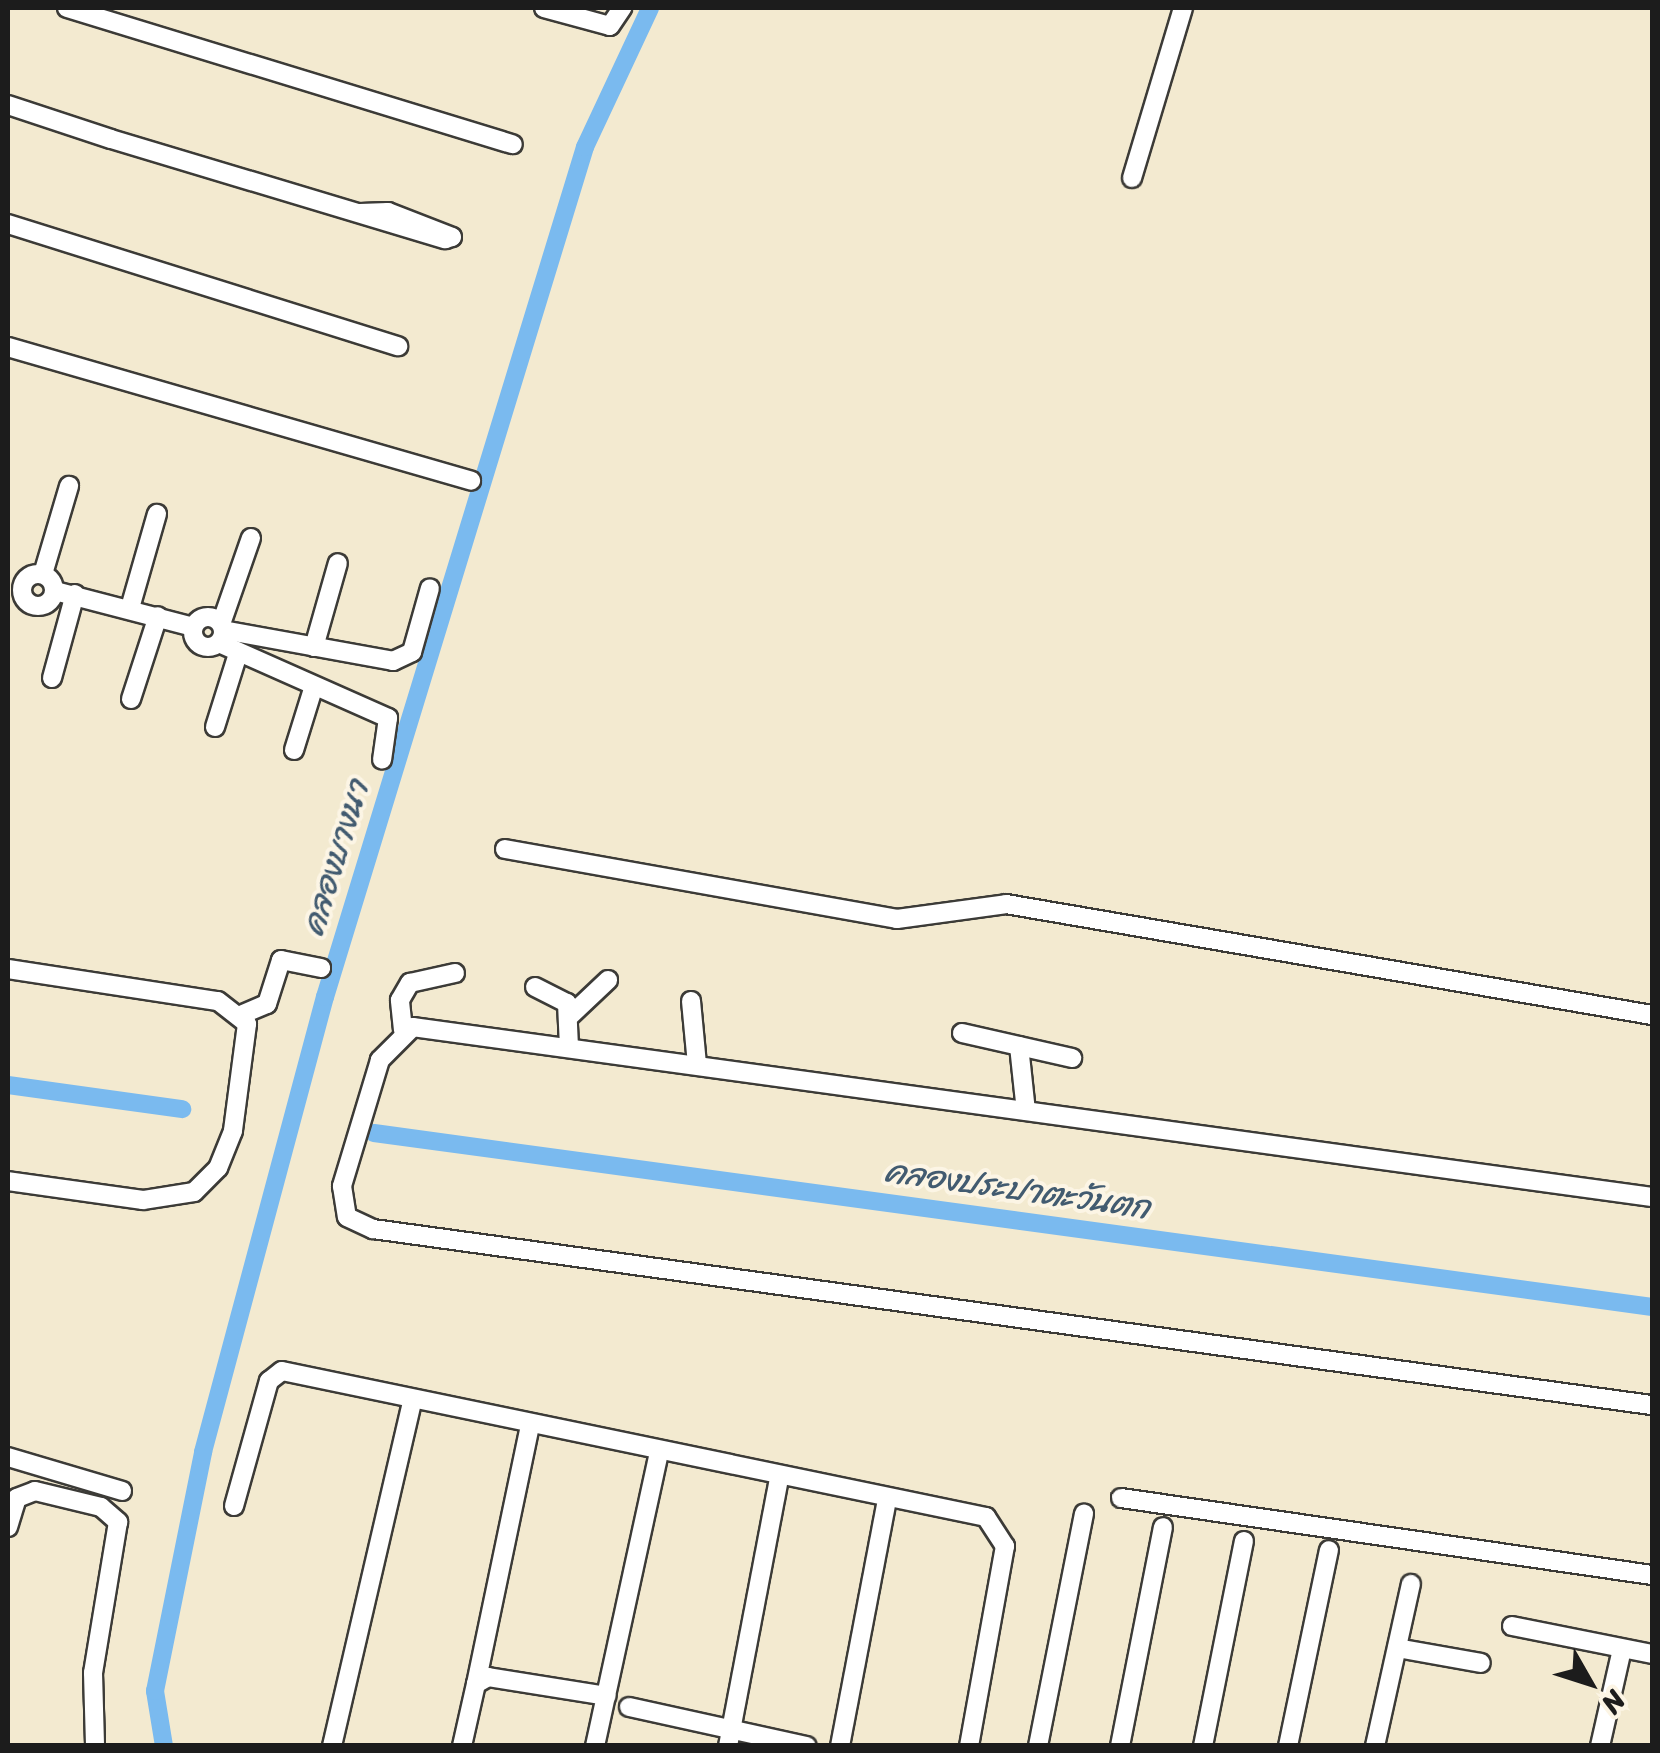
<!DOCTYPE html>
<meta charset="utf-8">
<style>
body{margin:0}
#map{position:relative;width:1660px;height:1753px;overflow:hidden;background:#f3ead0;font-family:Sriracha,"Playpen Sans Thai",sans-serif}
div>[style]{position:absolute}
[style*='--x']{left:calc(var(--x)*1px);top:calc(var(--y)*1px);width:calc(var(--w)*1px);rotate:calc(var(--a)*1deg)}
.canal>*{height:18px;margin:-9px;padding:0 9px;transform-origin:9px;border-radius:9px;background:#7abaef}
.roads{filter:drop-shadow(2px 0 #3c3b37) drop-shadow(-2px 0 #3c3b37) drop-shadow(0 2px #3c3b37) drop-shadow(0 -2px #3c3b37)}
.street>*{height:18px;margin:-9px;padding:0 9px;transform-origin:9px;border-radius:9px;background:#fff}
.street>.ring{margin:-9px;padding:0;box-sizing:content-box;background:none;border:18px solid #fff;border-radius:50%}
span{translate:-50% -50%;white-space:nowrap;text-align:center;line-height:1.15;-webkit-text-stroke:8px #fcf5e5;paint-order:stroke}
.water-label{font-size:32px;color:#425b70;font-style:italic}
.frame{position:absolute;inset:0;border:10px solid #1c1c1c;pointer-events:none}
.north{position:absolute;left:1540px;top:1633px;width:100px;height:100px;-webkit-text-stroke:8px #fcf5e5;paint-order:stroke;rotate:129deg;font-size:28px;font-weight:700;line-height:40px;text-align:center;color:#1c1c1c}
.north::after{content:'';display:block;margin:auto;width:35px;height:45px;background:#1c1c1c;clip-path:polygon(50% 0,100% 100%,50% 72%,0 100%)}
</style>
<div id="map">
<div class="canal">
<div style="--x:8;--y:1085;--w:176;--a:7.9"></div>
<div style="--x:374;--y:1133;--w:1290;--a:7.75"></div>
<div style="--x:164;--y:1746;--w:56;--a:-99.3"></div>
<div style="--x:155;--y:1691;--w:244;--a:-78.6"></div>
<div style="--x:203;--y:1452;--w:471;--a:-75"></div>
<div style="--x:325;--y:997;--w:889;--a:-72.99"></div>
<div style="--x:585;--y:147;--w:153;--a:-64.9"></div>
</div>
<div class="roads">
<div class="street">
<div style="--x:67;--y:8;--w:466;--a:17"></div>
<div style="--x:544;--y:8;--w:68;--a:15.3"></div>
<div style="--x:610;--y:26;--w:22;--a:-56"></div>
<div style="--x:8;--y:105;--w:108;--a:18.3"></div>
<div style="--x:111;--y:139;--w:349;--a:16.7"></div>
<div style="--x:445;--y:239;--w:7;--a:-16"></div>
<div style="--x:452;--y:237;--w:69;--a:-158.7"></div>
<div style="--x:388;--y:212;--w:28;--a:178"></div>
<div style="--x:1132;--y:178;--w:177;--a:-73.3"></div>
<div style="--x:8;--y:224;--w:409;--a:17.4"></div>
<div style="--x:8;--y:347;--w:482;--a:16.1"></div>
<div class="ring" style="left:22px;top:574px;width:14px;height:14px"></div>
<div style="--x:43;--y:574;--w:92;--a:-73.5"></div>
<div style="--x:55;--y:591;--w:143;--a:14.6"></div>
<div style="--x:130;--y:608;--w:98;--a:-74"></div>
<div class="ring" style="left:193px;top:617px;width:12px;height:12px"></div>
<div style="--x:221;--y:624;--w:91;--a:-70.8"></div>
<div style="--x:223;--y:630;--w:173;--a:10.3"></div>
<div style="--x:393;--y:661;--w:21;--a:-25"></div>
<div style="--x:412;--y:652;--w:66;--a:-74.3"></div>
<div style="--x:219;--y:643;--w:185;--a:23.9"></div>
<div style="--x:388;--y:718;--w:42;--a:98.1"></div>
<div style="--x:314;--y:647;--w:87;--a:-74.1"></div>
<div style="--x:52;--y:678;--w:87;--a:-74.7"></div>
<div style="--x:131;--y:699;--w:87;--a:-72"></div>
<div style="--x:215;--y:727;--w:73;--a:-72.6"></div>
<div style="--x:294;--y:750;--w:64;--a:-72.7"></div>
<div style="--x:505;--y:849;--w:398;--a:10.1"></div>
<div style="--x:897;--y:919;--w:110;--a:-7.8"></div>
<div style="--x:1006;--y:904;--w:655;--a:9.75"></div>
<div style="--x:8;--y:969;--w:212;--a:8.7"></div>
<div style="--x:218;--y:1001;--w:37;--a:38"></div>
<div style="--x:247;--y:1024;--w:108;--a:97.5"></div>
<div style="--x:233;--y:1131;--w:40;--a:112"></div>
<div style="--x:218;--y:1168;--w:34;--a:135"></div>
<div style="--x:194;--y:1192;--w:52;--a:171.1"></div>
<div style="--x:143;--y:1200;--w:136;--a:-172"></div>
<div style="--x:535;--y:987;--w:36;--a:27"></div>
<div style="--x:567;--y:1003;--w:44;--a:87.4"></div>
<div style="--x:691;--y:1001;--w:63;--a:84.6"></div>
<div style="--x:243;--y:1014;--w:26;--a:-23"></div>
<div style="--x:267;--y:1004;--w:46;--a:-72.3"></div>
<div style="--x:281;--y:960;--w:41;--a:11.3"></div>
<div style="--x:571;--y:1015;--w:51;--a:-43.4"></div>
<div style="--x:403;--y:1030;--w:30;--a:-96"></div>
<div style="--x:400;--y:1000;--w:20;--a:-60"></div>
<div style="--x:410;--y:983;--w:46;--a:-12.5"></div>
<div style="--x:962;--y:1033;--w:113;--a:12.8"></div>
<div style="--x:1019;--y:1046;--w:65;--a:83.9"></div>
<div style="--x:1652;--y:1197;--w:1251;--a:-172.19"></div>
<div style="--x:413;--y:1027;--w:47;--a:135"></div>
<div style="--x:380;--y:1060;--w:132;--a:106.8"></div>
<div style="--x:342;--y:1186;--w:31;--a:81"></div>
<div style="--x:347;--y:1217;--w:29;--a:25"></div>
<div style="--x:373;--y:1229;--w:1291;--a:7.84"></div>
<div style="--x:8;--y:1457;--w:119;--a:16.6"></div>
<div style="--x:1121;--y:1498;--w:537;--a:8.25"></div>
<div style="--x:234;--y:1506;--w:130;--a:-74.4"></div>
<div style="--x:269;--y:1381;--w:16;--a:-38"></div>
<div style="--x:282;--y:1371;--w:719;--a:11.72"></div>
<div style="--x:986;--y:1517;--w:35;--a:57"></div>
<div style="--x:1005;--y:1546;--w:203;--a:100.2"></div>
<div style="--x:8;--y:1527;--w:30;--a:-73"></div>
<div style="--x:17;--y:1498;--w:19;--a:-21"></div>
<div style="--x:35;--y:1491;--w:68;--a:13.6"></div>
<div style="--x:101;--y:1507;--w:23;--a:41"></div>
<div style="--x:118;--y:1522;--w:153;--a:99.4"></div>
<div style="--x:93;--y:1673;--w:73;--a:88.4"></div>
<div style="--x:1512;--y:1626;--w:143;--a:11.3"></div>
<div style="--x:1397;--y:1648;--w:85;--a:10.1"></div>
<div style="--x:476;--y:1684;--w:265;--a:-78.2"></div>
<div style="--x:629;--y:1707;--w:182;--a:12.4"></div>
<div style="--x:332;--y:1746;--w:354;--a:-76.9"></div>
<div style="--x:462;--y:1746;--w:64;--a:-77.3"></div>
<div style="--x:476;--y:1684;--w:14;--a:-30"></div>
<div style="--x:488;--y:1677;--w:120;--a:9.1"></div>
<div style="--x:595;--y:1746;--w:297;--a:-77.7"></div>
<div style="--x:728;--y:1746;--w:273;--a:-79.2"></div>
<div style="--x:840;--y:1746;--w:251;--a:-79.2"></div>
<div style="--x:1038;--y:1746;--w:237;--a:-78.8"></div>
<div style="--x:1120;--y:1746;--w:223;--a:-78.9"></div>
<div style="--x:1203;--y:1746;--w:209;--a:-78.7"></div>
<div style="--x:1288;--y:1746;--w:200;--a:-78.2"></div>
<div style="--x:1375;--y:1746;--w:166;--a:-77.5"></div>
<div style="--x:1600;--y:1746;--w:99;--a:-77.2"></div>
</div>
</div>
<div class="water-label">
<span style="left:336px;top:858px;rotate:-73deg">คลองบางนา</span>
<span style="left:1017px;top:1190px;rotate:8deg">คลองประปาตะวันตก</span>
</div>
<div class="frame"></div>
<div class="north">N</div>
</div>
